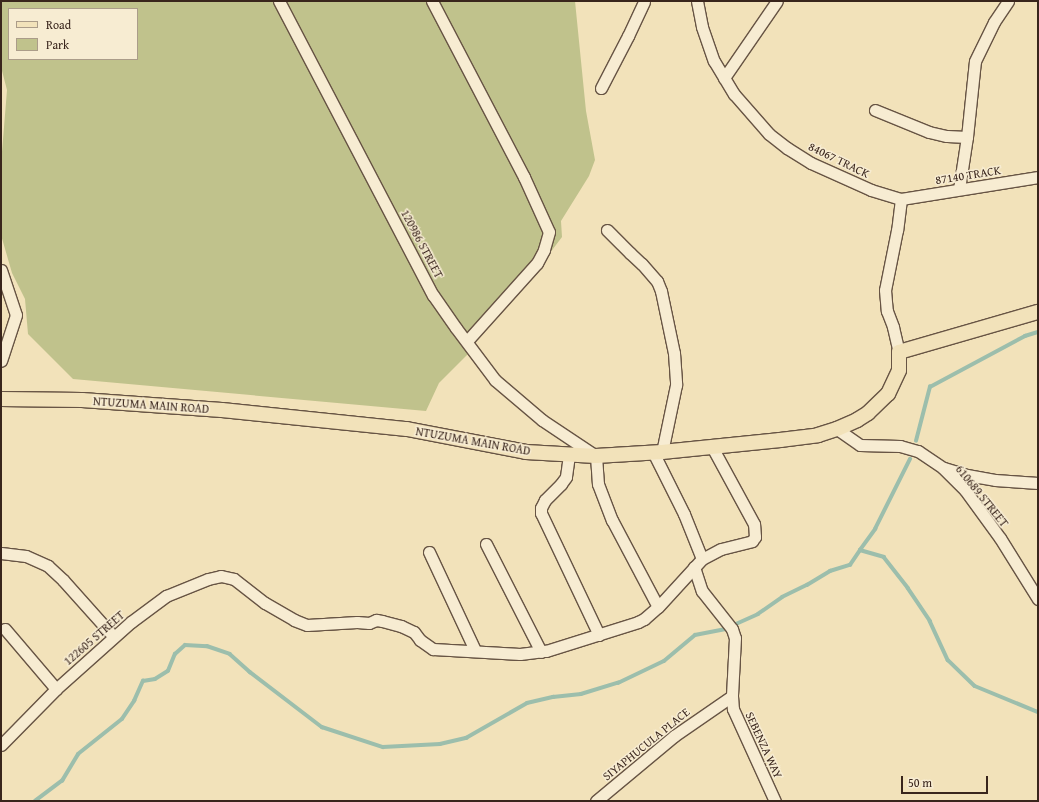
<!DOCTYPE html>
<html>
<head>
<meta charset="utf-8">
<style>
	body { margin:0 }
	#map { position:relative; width:1039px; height:802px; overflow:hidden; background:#f2e2ba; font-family:"Gentium Book Plus",serif }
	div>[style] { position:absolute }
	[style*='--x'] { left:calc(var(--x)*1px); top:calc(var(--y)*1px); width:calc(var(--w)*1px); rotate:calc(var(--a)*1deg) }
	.green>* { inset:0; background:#c0c28c }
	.stream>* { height:3.5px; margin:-1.75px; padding:0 1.75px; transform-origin:1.75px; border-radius:1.75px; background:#9cbeac }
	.roads { filter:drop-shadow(1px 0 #675444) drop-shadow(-1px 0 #675444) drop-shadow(0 1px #675444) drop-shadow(0 -1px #675444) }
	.minor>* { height:11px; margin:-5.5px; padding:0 5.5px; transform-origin:5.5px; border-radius:5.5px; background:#f7ecd2 }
	.major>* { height:14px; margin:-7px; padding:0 7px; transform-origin:7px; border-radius:7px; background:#f2e2ba }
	span { translate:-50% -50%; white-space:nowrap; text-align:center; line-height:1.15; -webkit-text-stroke:3px #f7ecd2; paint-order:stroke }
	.street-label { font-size:12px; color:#39251c }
	.frame { position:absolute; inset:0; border:2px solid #39251c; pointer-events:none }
	.legend { position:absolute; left:8px; top:8px; width:130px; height:52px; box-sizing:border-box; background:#f7ecd2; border:1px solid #ab9c89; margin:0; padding:5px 7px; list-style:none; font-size:12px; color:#39251c }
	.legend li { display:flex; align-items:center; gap:8px; height:20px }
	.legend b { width:20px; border:1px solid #ab9c89 }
	.scale { position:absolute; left:901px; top:776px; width:87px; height:18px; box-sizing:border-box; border:2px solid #39251c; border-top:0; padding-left:5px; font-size:12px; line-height:14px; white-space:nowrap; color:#39251c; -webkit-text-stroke:3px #f7ecd2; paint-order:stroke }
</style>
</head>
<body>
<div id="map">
	<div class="green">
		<i style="clip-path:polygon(evenodd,1px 1px,575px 1px,586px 111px,595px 160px,589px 176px,561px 221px,562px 237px,534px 274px,486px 326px,468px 354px,439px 383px,426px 411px,73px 379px,28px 334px,25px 299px,12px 273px,1px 235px,1px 164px,7px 90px,1px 67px,1px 1px,9px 9px,137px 9px,137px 59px,9px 59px,9px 9px)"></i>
	</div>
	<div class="stream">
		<i style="--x:916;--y:441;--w:56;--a:-75.5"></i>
		<i style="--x:930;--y:387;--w:108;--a:-28.2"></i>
		<i style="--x:1025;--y:336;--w:14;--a:-17"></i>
		<i style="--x:860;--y:550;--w:26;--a:-54"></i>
		<i style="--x:875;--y:529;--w:78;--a:-63.4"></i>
		<i style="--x:736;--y:624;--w:24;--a:-24"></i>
		<i style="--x:758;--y:614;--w:29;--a:-35"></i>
		<i style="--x:782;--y:597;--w:28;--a:-26"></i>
		<i style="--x:807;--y:585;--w:27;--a:-31"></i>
		<i style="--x:830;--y:571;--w:21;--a:-17"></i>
		<i style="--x:850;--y:565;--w:18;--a:-56"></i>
		<i style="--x:860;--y:550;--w:25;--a:16"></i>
		<i style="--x:884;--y:557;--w:39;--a:52"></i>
		<i style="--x:908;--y:588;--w:40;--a:56"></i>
		<i style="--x:930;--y:621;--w:43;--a:65.2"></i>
		<i style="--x:948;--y:660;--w:37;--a:44"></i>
		<i style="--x:975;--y:686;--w:68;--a:22.4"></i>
		<i style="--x:35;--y:801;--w:34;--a:-37"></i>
		<i style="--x:62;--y:781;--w:31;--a:-59"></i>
		<i style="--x:78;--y:754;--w:56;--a:-38.5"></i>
		<i style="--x:122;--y:719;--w:22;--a:-56"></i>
		<i style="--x:134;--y:701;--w:22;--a:-66"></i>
		<i style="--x:143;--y:681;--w:12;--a:-9"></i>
		<i style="--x:155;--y:679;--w:15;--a:-32"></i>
		<i style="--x:168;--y:671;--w:18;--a:-68"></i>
		<i style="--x:175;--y:654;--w:13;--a:-42"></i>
		<i style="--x:185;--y:645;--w:22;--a:3"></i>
		<i style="--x:207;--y:646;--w:24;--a:19"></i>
		<i style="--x:230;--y:654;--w:27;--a:42"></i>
		<i style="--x:250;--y:672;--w:91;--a:37.4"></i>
		<i style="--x:322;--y:727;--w:64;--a:18.2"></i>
		<i style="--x:383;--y:747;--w:57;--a:-3"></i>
		<i style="--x:440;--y:744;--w:27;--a:-13"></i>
		<i style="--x:466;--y:738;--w:70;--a:-29.8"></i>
		<i style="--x:527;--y:703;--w:27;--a:-13"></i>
		<i style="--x:553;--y:697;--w:28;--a:-6"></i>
		<i style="--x:581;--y:694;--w:39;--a:-17"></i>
		<i style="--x:618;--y:683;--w:51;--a:-25.6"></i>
		<i style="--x:664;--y:661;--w:40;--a:-40"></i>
		<i style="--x:695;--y:635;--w:31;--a:-11"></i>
	</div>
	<div class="roads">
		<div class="minor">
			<i style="--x:279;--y:1;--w:332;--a:62.4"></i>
			<i style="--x:433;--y:295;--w:40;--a:55.1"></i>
			<i style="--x:456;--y:328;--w:65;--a:53.1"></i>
			<i style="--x:495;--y:380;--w:62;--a:40.4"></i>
			<i style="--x:542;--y:420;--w:65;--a:33.7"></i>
			<i style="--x:596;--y:456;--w:28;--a:86"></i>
			<i style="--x:598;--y:484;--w:39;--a:69"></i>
			<i style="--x:612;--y:520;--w:98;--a:62.1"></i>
			<i style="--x:432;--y:1;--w:199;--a:62.4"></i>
			<i style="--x:524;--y:177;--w:60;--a:65.6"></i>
			<i style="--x:549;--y:232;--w:19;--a:106"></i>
			<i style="--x:544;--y:250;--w:15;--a:118"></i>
			<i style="--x:537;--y:263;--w:105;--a:131.9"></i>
			<i style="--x:697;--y:1;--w:26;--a:79"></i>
			<i style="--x:702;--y:27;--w:36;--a:71"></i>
			<i style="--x:714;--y:61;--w:39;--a:59"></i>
			<i style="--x:734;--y:94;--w:53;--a:48.8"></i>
			<i style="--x:769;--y:134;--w:23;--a:38"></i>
			<i style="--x:787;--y:148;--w:28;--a:32"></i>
			<i style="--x:811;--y:163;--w:66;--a:24.2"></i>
			<i style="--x:871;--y:190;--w:31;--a:17"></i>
			<i style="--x:901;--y:199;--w:31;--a:97"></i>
			<i style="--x:897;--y:230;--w:61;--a:101.3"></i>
			<i style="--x:885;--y:290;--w:21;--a:85"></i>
			<i style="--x:887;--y:311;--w:17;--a:69"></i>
			<i style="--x:893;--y:327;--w:26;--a:77"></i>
			<i style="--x:724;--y:78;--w:93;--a:-55.5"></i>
			<i style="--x:601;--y:88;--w:59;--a:-62.6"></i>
			<i style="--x:628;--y:36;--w:38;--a:-65"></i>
			<i style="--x:875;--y:110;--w:58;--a:22.2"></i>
			<i style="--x:929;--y:132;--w:18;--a:13"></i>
			<i style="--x:947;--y:136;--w:20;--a:3"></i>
			<i style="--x:959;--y:189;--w:53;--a:-81.3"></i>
			<i style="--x:967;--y:137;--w:76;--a:-84"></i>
			<i style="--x:975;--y:61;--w:43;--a:-64"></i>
			<i style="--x:994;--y:22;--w:25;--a:-56"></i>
			<i style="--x:901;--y:199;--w:139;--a:-9.1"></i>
			<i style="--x:607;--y:230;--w:33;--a:45"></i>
			<i style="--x:630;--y:253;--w:16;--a:43"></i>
			<i style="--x:642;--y:264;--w:23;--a:49"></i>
			<i style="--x:657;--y:281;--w:11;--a:68"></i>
			<i style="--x:661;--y:291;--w:63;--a:78.2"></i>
			<i style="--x:674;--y:353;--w:32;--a:86"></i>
			<i style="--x:676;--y:385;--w:68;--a:101.8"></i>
			<i style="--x:1;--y:270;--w:47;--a:71.6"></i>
			<i style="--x:16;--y:315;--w:48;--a:108.1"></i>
			<i style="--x:837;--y:429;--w:28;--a:35"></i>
			<i style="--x:860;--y:445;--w:40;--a:1.4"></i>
			<i style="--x:900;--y:446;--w:19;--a:16"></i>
			<i style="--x:918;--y:451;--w:30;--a:34"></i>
			<i style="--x:943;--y:468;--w:31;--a:45"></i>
			<i style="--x:965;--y:490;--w:59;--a:53.9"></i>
			<i style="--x:1000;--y:538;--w:72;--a:58.1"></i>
			<i style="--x:653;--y:452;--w:69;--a:63.4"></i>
			<i style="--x:684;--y:514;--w:48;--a:68.2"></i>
			<i style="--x:569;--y:455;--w:22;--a:98"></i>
			<i style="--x:566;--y:477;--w:9;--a:126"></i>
			<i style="--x:561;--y:484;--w:23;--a:135"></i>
			<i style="--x:545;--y:500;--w:9;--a:117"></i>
			<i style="--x:541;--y:508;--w:5;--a:90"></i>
			<i style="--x:541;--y:513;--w:135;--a:64.6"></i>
			<i style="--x:944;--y:468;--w:24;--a:17"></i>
			<i style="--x:967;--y:475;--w:28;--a:10"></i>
			<i style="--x:995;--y:480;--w:43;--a:4"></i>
			<i style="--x:486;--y:544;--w:121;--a:63"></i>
			<i style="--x:429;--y:552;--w:108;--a:64.9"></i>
			<i style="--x:1;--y:553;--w:25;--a:7"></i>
			<i style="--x:26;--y:556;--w:24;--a:24"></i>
			<i style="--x:48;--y:566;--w:21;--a:43"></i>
			<i style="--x:63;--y:580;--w:76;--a:48.2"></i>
			<i style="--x:694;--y:567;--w:25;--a:72"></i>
			<i style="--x:702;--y:591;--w:48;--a:51.7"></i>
			<i style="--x:732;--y:629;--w:9;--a:72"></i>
			<i style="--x:735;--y:638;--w:58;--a:93"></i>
			<i style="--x:732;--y:696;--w:13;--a:86"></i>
			<i style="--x:733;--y:709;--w:101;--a:65.5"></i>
			<i style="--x:5;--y:629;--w:79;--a:49.6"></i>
			<i style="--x:1;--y:745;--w:78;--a:-45.5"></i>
			<i style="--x:56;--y:689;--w:101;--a:-41.8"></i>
			<i style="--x:131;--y:622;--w:44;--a:-36.6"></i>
			<i style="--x:166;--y:596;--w:45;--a:-22"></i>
			<i style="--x:208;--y:579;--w:13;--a:-13"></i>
			<i style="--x:221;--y:576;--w:13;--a:13"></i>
			<i style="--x:234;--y:579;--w:39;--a:38"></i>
			<i style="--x:265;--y:603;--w:34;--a:30"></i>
			<i style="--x:294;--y:620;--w:14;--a:21"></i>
			<i style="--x:307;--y:625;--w:50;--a:-3.4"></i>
			<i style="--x:357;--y:622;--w:12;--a:5"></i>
			<i style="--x:369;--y:623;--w:8;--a:-23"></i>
			<i style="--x:376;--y:620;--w:6;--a:9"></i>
			<i style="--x:382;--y:621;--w:20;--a:15"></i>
			<i style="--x:401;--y:626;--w:14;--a:25"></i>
			<i style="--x:414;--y:632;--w:10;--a:53"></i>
			<i style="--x:420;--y:640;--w:16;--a:35"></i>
			<i style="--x:433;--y:649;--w:87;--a:3.3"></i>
			<i style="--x:520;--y:654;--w:26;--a:-7"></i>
			<i style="--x:546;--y:651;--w:96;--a:-17.5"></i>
			<i style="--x:638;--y:622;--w:7;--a:-27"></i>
			<i style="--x:644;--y:619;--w:18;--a:-41"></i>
			<i style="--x:658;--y:607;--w:65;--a:-47.5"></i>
			<i style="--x:702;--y:559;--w:21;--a:-28"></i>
			<i style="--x:721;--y:549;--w:32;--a:-14"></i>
			<i style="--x:752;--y:541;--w:5;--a:-53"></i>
			<i style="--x:755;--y:537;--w:13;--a:-94"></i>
			<i style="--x:754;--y:524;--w:88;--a:-118.6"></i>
			<i style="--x:596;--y:801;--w:102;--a:-39.8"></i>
			<i style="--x:674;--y:736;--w:70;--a:-34.6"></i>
		</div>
		<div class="major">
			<i style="--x:1;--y:399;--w:81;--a:0.7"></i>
			<i style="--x:82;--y:400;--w:140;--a:4.1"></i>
			<i style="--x:222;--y:410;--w:186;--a:5.9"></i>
			<i style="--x:407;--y:429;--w:121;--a:10.9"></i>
			<i style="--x:526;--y:452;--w:70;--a:3.3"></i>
			<i style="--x:596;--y:456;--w:66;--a:-3.5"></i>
			<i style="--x:662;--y:452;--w:119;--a:-5.8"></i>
			<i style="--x:780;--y:440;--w:38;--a:-7"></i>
			<i style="--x:818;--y:435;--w:20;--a:-18"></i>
			<i style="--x:837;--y:429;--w:22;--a:-24"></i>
			<i style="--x:857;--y:420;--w:13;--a:-32"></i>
			<i style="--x:868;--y:413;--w:28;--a:-44"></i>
			<i style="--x:888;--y:394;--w:26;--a:-65"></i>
			<i style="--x:899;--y:370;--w:18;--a:-90"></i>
			<i style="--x:899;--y:352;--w:145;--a:-16.1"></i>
		</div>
	</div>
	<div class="street-label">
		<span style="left:839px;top:160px;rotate:26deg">84067 TRACK</span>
		<span style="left:968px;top:175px;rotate:-9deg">87140 TRACK</span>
		<span style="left:422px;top:244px;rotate:62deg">120986 STREET</span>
		<span style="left:151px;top:405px;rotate:4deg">NTUZUMA MAIN ROAD</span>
		<span style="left:473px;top:441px;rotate:10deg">NTUZUMA MAIN ROAD</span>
		<span style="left:982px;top:496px;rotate:51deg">610689 STREET</span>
		<span style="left:94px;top:638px;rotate:-41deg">122605 STREET</span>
		<span style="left:646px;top:744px;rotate:-39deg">SIYAPHUCULA PLACE</span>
		<span style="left:764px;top:745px;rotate:65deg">SEBENZA WAY</span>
	</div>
	<div class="frame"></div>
	<ul class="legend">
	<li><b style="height:5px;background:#f2e2ba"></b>Road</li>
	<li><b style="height:11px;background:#c0c28c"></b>Park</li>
	</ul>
	<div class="scale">50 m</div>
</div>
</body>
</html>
